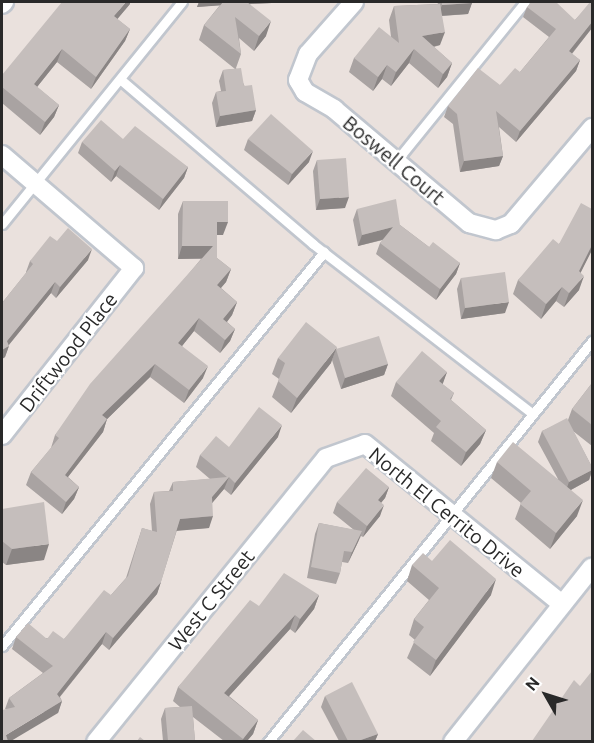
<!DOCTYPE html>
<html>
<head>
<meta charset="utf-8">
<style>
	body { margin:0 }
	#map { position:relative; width:594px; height:743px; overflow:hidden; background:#eae1dd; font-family:Ubuntu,sans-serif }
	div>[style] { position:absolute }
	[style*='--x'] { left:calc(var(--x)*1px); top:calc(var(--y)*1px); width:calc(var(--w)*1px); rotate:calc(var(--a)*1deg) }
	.roads { filter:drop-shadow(2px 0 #c1c6ce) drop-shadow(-2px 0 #c1c6ce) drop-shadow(0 2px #c1c6ce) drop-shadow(0 -2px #c1c6ce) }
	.service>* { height:9px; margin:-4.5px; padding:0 4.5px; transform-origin:4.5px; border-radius:4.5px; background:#fff }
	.minor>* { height:18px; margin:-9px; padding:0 9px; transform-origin:9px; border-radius:9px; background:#fff }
	.wall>* { inset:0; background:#a9a3a2 }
	.shaded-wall>* { inset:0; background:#8a8584 }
	.building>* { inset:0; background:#c5bebc }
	span { translate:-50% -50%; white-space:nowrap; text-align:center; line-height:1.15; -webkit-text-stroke:4.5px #fff; paint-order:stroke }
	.street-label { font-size:20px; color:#292929 }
	.frame { position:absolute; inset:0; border:3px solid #292929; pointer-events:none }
	.north { position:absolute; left:516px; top:665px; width:60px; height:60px; -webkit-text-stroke:4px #fff; paint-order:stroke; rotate:309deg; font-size:16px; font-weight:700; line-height:24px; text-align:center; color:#292929 }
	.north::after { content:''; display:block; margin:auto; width:21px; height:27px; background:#292929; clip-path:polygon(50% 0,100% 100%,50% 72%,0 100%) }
</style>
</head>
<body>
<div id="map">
	<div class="roads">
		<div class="service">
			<i style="--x:120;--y:79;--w:254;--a:40.5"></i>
			<i style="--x:313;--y:244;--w:278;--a:37.7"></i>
			<i style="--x:397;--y:160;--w:203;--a:-51"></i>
			<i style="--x:2;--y:224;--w:286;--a:-51"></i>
			<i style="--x:2;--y:646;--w:509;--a:-50.74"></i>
			<i style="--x:268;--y:742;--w:516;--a:-51.06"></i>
		</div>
		<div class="minor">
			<i style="--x:354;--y:2;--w:69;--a:131.5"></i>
			<i style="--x:308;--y:54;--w:28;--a:111"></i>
			<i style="--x:298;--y:80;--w:14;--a:60"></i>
			<i style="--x:305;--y:92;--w:34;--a:30"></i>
			<i style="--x:334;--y:109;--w:177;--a:40.2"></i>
			<i style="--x:469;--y:223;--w:28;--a:15"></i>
			<i style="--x:496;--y:230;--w:16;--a:-22"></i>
			<i style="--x:511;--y:224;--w:126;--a:-49.8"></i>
			<i style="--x:2;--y:4;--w:3;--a:-45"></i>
			<i style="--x:2;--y:155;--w:174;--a:40.6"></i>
			<i style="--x:134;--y:268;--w:213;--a:128.3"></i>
			<i style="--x:96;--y:742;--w:365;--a:-51"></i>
			<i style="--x:326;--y:458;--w:41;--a:-19.7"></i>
			<i style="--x:365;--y:444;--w:254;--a:39.1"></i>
			<i style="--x:453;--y:742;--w:223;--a:-51.5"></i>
		</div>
	</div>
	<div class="wall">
		<i style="clip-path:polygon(199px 2px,294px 2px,250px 4px,266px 36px,254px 51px,239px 38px,241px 54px,236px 68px,256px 110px,252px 121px,216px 127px,212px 103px,216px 92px,221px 91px,219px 81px,223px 70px,235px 69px,199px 40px,204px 25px,220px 5px,197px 7px)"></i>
		<i style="clip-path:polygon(437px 2px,472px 2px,472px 3px,468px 14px,442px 16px,440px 45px,434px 47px,452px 63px,447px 77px,438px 88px,409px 63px,391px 86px,382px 79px,373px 91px,349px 72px,354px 58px,391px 37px,389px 20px,394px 6px,438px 4px)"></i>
		<i style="clip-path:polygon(592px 2px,592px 28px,572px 54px,580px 60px,576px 71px,516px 142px,499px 127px,503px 156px,499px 166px,460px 172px,453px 124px,444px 117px,448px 106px,500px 85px,520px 72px,549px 37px,523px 17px,527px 7px,575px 20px)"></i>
		<i style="clip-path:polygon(130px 4px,117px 19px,130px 29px,125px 41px,91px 89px,57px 62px,37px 87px,59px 105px,54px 117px,40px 135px,2px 103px,2px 75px)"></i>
		<i style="clip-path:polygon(123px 139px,188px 167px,184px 178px,159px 210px,116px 176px,111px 182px,78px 153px,82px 142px)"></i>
		<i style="clip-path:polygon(248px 139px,309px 162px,288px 185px,244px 150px)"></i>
		<i style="clip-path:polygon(317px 160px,345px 208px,316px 210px,313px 171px)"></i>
		<i style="clip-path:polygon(183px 201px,223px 235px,217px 235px,217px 258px,231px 269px,226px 282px,221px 288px,237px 302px,232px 315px,227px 322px,235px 329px,230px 341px,220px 353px,194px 331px,182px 346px,203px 378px,184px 403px,150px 377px,107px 419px,103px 432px,68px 477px,79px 487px,74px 499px,62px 514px,26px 485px,31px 472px,51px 448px,55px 435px,201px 259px,178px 259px,178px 214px)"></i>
		<i style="clip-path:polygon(357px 209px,400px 225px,429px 247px,460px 263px,456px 274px,436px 300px,376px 254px,380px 243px,383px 240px,358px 246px,353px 220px)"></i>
		<i style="clip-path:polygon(592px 209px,592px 250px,580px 273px,579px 290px,564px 307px,556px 301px,541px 319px,513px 294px,518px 280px,559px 244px)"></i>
		<i style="clip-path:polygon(57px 241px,88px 260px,56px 298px,51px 293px,9px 345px,5px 357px,2px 359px,2px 303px,26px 273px,26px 272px,30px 261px)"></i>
		<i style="clip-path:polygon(461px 278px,505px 313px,461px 319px,457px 289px)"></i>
		<i style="clip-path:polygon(336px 349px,388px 364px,384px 375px,341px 389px,332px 360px)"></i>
		<i style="clip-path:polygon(278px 358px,331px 363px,291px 413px,272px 397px,279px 379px,272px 374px)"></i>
		<i style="clip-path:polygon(447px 372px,442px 384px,454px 393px,451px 400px,486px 430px,480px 444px,461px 466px,431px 441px,434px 433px,391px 396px,396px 382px)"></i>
		<i style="clip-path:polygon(592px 383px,592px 446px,573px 431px,592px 467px,592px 472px,589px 480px,571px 490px,577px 516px,550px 549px,515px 519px,521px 503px,491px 478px,497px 462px,558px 479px,538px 442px,542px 431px,568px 420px,572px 409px)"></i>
		<i style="clip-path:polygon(278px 437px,231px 495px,224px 489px,212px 503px,209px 528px,177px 530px,157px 594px,109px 650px,102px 644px,60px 697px,62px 701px,58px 713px,5px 709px,9px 698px,43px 673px,12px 649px,16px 637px,64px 639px,111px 595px,126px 578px,142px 528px,152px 531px,150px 504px,154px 492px,169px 491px,173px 482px,210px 479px,196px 467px,200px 455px,229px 447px)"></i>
		<i style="clip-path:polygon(389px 487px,385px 498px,381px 503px,380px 516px,363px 537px,361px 536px,348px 563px,342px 562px,340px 573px,336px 584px,307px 578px,315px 534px,319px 523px,354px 530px,333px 513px,337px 502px)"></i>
		<i style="clip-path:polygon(2px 509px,44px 560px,6px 565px,2px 562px)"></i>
		<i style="clip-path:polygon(432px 561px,491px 595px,430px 676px,407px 658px,415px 640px,409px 635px,414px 619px,429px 600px,407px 581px,412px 565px)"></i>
		<i style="clip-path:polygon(319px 595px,314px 609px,295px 633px,290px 629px,229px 696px,258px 720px,253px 734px,247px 741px,224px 741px,193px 717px,195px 741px,163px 741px,161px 719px,165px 708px,180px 707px,173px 701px,178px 687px,259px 606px)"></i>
		<i style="clip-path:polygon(325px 696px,378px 734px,375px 741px,339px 741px,321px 707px)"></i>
	</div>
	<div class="shaded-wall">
		<i style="clip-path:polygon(126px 2px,130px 2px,130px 4px,109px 29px,114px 16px)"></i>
		<i style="clip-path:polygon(199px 2px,227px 2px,226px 5px,197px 7px)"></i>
		<i style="clip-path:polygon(229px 2px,294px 2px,227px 5px)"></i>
		<i style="clip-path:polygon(472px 3px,468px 14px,438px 16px,442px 5px)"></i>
		<i style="clip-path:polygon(271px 21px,266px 36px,254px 51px,259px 36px)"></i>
		<i style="clip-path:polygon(592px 22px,592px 28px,565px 62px,569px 51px)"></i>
		<i style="clip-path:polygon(130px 29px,125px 41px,91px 89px,96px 77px)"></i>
		<i style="clip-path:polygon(445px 32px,440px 45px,417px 50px,422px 36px)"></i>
		<i style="clip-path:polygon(62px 49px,57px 62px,29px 97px,34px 84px)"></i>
		<i style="clip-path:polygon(414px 49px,409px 63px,391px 86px,396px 72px)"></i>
		<i style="clip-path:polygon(580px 60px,576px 71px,516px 142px,520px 131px)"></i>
		<i style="clip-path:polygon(452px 63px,447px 77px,438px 88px,443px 74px)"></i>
		<i style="clip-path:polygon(387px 65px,382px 79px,373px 91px,378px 77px)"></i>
		<i style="clip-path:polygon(59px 105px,54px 117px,40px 135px,45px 122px)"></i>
		<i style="clip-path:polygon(256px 110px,252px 121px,216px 127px,220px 116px)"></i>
		<i style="clip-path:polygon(313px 151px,309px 162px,288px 185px,292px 174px)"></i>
		<i style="clip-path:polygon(503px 156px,499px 166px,460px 172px,464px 161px)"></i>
		<i style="clip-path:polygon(120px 165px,116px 176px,111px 182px,115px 171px)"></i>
		<i style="clip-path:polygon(188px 167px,184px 178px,159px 210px,163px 199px)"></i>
		<i style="clip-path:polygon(349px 197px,345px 208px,316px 210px,320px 199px)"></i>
		<i style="clip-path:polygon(217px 222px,228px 222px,223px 235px,212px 235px)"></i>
		<i style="clip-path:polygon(393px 227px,389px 238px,358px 246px,362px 235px)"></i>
		<i style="clip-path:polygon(592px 245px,592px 250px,574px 286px,579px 271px)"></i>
		<i style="clip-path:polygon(182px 246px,213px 246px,208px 258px,178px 259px)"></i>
		<i style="clip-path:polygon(92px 249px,88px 260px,56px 298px,60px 287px)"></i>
		<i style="clip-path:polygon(460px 263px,456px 274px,436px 300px,440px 289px)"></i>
		<i style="clip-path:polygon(231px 269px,226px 282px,212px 298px,217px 285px)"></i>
		<i style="clip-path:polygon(584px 276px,579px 290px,564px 307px,569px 293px)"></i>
		<i style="clip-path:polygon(55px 282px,51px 293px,7px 347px,9px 346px,5px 357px,2px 359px,2px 350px,7px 341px)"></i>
		<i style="clip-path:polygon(562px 287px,556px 301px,541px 319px,546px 304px)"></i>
		<i style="clip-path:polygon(237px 302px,232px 315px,219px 332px,223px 319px)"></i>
		<i style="clip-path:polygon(509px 302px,505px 313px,461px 319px,465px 308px)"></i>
		<i style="clip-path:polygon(199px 318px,194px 331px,174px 356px,178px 343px)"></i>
		<i style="clip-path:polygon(235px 329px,230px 341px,220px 353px,225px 340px)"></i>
		<i style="clip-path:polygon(337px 347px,331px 363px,291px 413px,297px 398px)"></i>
		<i style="clip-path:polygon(155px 364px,150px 377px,98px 428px,102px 415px)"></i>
		<i style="clip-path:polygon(388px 364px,384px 375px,341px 389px,345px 378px)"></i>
		<i style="clip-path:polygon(208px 366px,203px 378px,184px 403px,189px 390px)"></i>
		<i style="clip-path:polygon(447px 372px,442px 386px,439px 381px)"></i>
		<i style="clip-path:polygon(107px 419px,103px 432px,60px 487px,65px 475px)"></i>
		<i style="clip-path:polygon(282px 425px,278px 437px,231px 495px,235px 483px)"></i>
		<i style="clip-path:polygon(486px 430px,480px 444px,461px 466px,466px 452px)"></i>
		<i style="clip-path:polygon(592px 470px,589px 480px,565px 493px,569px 482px)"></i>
		<i style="clip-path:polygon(229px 477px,224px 489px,207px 509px,212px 497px)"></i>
		<i style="clip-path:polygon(79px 487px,74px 499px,62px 514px,66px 502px)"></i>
		<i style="clip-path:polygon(389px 487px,385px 498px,374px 511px,378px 500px)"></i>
		<i style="clip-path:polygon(583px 500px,577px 516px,550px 549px,556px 533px)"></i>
		<i style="clip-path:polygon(384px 505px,380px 516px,363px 537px,367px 526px)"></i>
		<i style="clip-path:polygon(213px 516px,209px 528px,176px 531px,180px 519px)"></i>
		<i style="clip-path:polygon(362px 531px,358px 542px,348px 563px,352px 552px)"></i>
		<i style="clip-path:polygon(49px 544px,44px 560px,6px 565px,12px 549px)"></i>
		<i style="clip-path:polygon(496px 579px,491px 595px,430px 676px,436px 660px)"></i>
		<i style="clip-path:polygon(161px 582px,157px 594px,109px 650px,113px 638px)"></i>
		<i style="clip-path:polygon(319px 595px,314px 609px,295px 633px,300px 619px)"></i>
		<i style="clip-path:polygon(295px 615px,290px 629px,219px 707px,224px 693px)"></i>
		<i style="clip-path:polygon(106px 632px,102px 644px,53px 705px,57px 694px)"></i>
		<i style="clip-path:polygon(62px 701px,58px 713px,11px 741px,4px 741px,6px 735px)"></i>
		<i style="clip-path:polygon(258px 720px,253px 734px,247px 741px,242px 741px,243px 739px)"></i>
		<i style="clip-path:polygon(378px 734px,375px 741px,358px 741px)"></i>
	</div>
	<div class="building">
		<i style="clip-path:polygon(62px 2px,126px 2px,114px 16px,130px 29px,96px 77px,62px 49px,34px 84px,59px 105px,45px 122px,2px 87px,2px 75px)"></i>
		<i style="clip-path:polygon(223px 2px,247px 2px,271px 21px,259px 36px,235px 17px,241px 54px,204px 25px)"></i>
		<i style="clip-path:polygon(442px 2px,472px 2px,472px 3px,442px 5px)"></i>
		<i style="clip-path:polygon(531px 2px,556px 2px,575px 20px,590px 2px,592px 2px,592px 22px,569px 51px,580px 60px,520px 131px,496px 111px,503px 156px,464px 161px,457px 114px,448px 106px,478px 68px,500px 85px,515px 68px,520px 72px,556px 29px,527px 7px)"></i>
		<i style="clip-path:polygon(440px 4px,445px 32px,422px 36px,452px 63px,443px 74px,414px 49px,396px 72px,387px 65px,378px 77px,354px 58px,379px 27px,399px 43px,394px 6px)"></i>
		<i style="clip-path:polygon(241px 68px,244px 86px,252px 85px,256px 110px,220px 116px,216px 92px,226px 91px,223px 70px)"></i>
		<i style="clip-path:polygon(271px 114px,313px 151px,292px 174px,248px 139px)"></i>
		<i style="clip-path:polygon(101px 120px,123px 139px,135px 126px,188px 167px,163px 199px,120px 165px,115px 171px,82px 142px)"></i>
		<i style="clip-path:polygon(346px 158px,349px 197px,320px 199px,317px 160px)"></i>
		<i style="clip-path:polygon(396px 199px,400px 225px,429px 247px,433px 242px,460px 263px,440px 289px,380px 243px,393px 227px,362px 235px,357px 209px)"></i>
		<i style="clip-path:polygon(183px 201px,228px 201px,228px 222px,217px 222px,217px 258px,231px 269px,217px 285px,237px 302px,223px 319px,235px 329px,225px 340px,199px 318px,178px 343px,208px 366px,189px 390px,155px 364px,102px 415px,107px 419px,65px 475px,79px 487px,66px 502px,31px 472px,59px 438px,55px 435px,90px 384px,213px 246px,182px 246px)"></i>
		<i style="clip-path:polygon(581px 203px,592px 209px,592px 245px,579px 271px,584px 276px,569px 293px,562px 287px,546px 304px,518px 280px,553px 239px,559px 244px)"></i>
		<i style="clip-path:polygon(68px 228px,92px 249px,60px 287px,55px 282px,7px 341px,9px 346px,2px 350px,2px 303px,33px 264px,30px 261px,50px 236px,57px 241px)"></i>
		<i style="clip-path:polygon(505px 272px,509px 302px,465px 308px,461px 278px)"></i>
		<i style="clip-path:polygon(306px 322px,337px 347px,297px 398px,278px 381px,285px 363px,278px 358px)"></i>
		<i style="clip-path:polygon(379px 336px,388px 364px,345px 378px,336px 349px)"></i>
		<i style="clip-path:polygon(422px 351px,447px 372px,439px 381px,454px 393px,450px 399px,486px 430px,466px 452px,436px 427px,441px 421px,396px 382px)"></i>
		<i style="clip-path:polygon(592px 383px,592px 425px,572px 409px)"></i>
		<i style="clip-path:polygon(259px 407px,282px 425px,235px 483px,229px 477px,212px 497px,213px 516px,180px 519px,161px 582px,113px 638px,106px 632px,57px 694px,62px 701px,6px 735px,8px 741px,2px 741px,2px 710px,15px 707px,9px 698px,53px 666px,16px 637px,28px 623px,47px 639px,53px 631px,64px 639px,104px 590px,111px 595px,128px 576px,142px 528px,157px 532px,154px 492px,173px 491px,173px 482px,227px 477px,200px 455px,216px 436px,229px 447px)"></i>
		<i style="clip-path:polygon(567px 418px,592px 467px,592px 470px,569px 482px,542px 431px)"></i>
		<i style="clip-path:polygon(513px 442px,583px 500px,556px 533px,520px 504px,531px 491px,497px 462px)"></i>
		<i style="clip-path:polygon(366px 468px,389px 487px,378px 500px,384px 505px,367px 526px,337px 502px)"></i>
		<i style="clip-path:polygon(44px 502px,49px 544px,12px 549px,2px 541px,2px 509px)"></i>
		<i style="clip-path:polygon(319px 523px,362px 531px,352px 552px,344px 551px,340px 573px,311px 567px)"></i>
		<i style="clip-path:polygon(450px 540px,496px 579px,436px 660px,413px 642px,424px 627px,414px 619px,439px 588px,412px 565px,423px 553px,432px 561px)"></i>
		<i style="clip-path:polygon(284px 573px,319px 595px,300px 619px,295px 615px,224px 693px,258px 720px,243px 739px,178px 687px,250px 600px,259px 606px)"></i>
		<i style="clip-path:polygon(592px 671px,592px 741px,532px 741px,574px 680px,580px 686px)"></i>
		<i style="clip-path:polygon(352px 682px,378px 734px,358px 741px,348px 741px,325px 696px)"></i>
		<i style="clip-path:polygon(192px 706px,195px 741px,168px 741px,165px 708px)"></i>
		<i style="clip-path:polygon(303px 730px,316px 741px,293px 741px)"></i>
		<i style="clip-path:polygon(140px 737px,145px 741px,137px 741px)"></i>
	</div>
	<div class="street-label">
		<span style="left:394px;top:160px;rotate:40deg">Boswell Court</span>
		<span style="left:68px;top:352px;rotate:-52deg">Driftwood Place</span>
		<span style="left:447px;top:512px;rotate:39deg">North El Cerrito Drive</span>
		<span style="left:211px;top:600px;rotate:-51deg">West C Street</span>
	</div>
	<div class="frame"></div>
	<div class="north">N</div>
</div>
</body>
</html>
